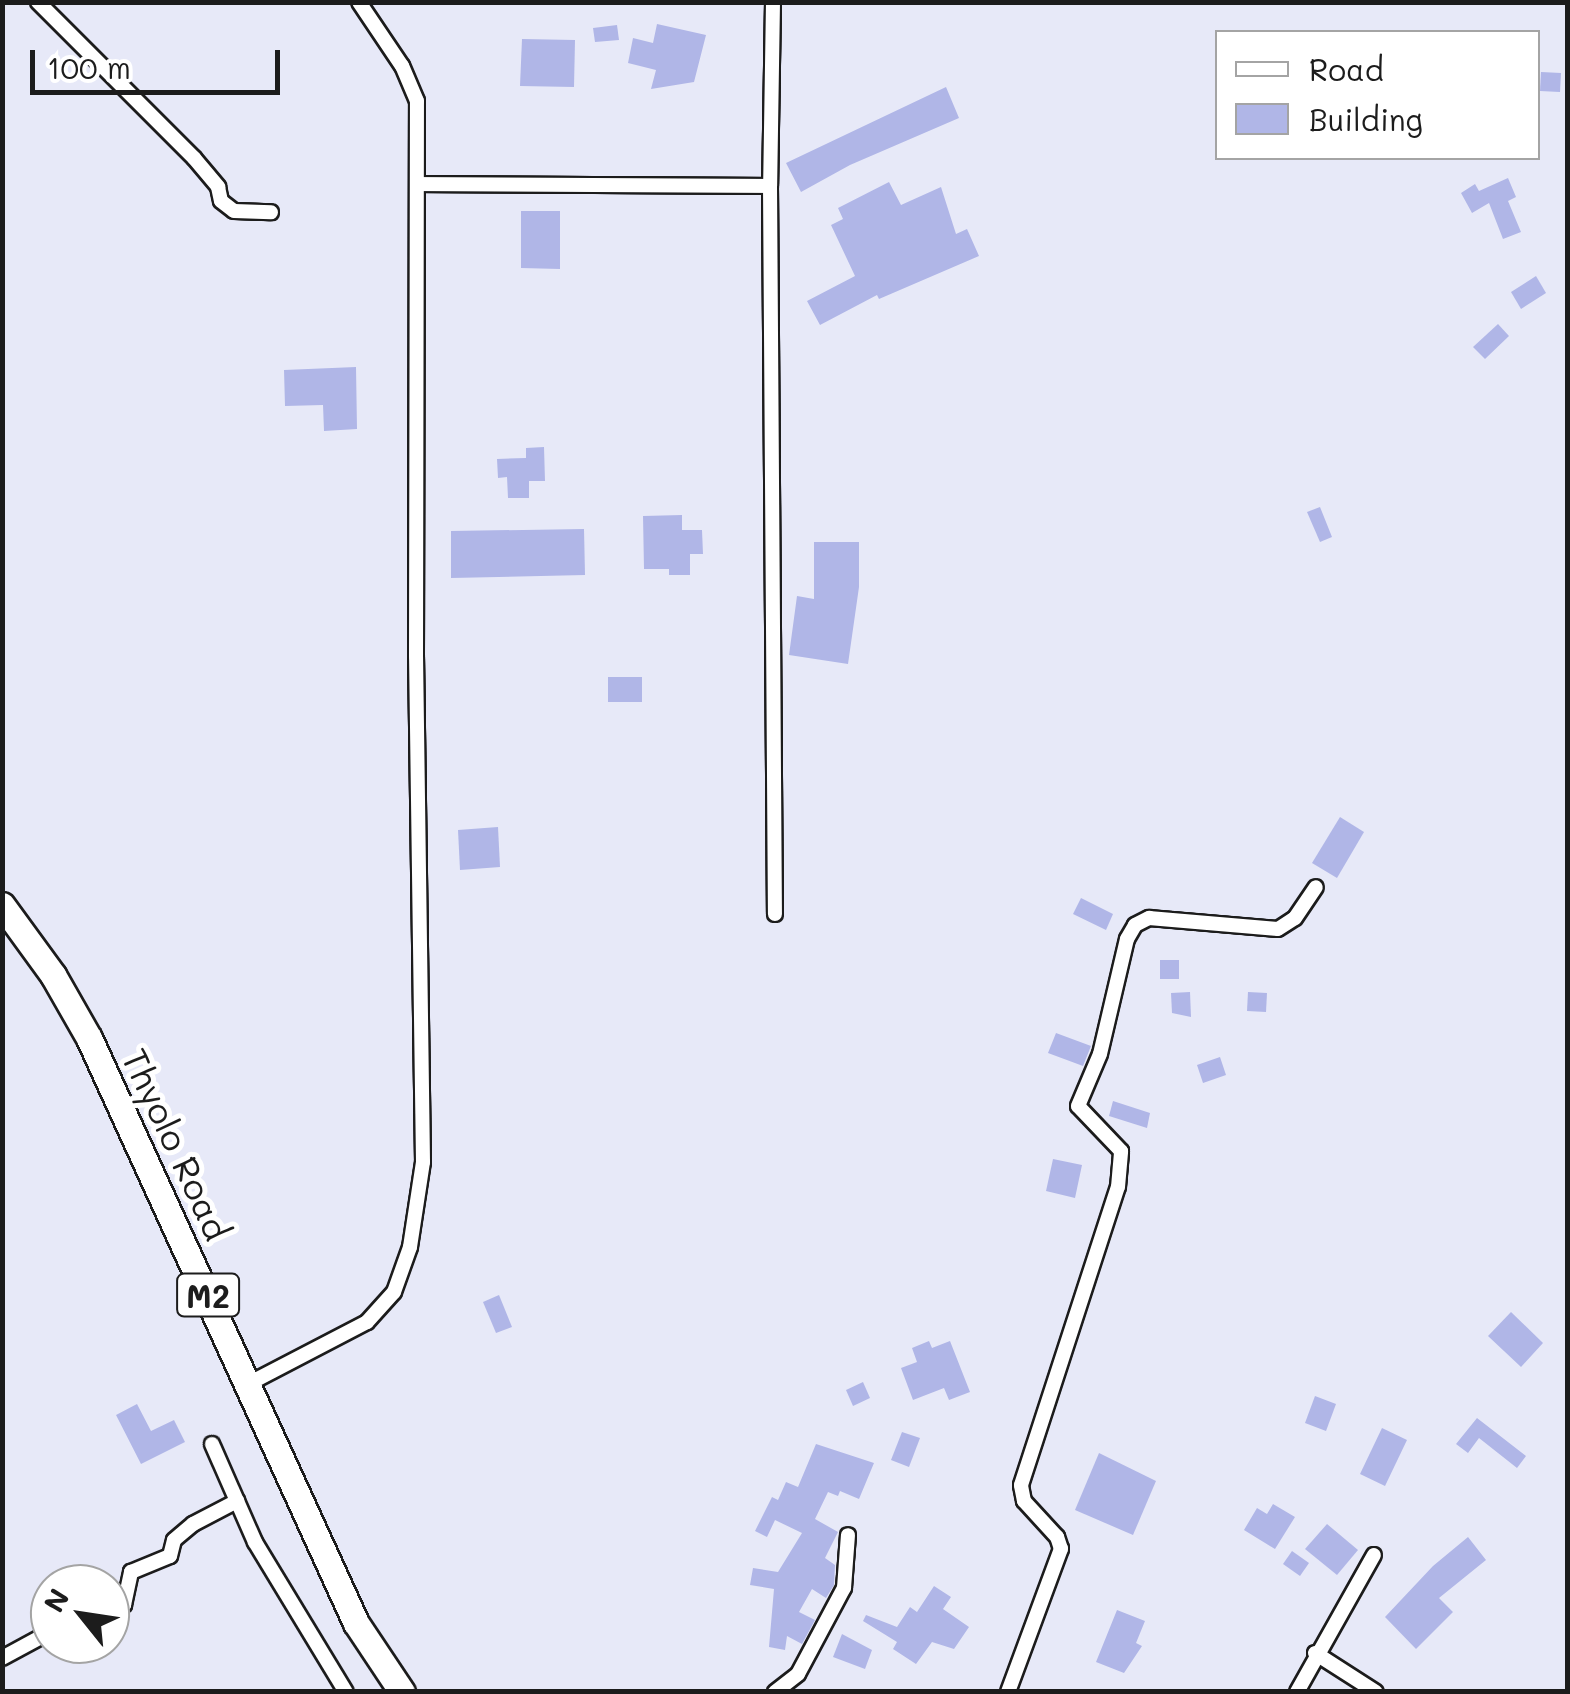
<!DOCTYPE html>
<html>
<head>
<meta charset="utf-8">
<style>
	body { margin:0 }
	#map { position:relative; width:1570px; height:1694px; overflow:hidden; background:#e7e9f8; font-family:Mali,sans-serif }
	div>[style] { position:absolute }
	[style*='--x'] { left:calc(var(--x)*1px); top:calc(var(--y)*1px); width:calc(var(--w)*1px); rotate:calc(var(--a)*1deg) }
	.building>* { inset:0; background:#b0b6e7 }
	.roads { filter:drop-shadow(2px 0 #1c1c1c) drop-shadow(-2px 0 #1c1c1c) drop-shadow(0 2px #1c1c1c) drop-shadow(0 -2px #1c1c1c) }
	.street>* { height:14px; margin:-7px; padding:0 7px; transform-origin:7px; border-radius:7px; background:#fff }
	.highway>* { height:25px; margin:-12.5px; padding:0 12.5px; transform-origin:12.5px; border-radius:12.5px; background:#fff }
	span { translate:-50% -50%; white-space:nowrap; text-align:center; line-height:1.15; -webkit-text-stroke:10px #fff; paint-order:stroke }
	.shield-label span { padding:2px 8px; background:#fff; border:2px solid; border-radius:8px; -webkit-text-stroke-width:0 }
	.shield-label { font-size:32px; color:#1c1c1c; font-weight:700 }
	.street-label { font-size:35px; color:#1c1c1c }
	.frame { position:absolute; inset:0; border:5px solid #1c1c1c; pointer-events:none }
	.legend { position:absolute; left:1215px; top:30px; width:325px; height:130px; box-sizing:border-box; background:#fff; border:2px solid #a4a4a4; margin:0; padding:12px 18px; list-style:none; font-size:30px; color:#1c1c1c }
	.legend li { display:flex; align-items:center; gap:20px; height:50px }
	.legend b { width:50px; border:2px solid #a4a4a4 }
	.north { position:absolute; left:30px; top:1564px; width:100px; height:100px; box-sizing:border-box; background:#fff; border:2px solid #a4a4a4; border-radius:50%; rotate:300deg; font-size:28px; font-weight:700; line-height:40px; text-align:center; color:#1c1c1c }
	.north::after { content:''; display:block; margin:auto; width:35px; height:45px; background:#1c1c1c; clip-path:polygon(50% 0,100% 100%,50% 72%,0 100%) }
	.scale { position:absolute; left:30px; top:50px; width:250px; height:45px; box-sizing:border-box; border:5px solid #1c1c1c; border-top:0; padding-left:12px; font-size:30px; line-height:35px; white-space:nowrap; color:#1c1c1c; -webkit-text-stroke:8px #fff; paint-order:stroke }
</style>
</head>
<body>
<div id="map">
	<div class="building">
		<i style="clip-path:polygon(657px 24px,706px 35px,694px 82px,651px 89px,656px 70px,628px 63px,633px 38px,653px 43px)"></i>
		<i style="clip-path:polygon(617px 25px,619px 40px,595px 42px,593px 28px)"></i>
		<i style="clip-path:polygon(522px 39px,575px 40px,574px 87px,520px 86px)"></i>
		<i style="clip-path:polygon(1541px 72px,1561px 73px,1560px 92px,1540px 91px)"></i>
		<i style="clip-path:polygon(946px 87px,959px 118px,850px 165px,801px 192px,786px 163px)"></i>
		<i style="clip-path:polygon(1508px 178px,1516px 197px,1508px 201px,1521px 232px,1503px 239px,1489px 203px,1472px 213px,1461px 193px,1475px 184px,1479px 191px)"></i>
		<i style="clip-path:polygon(889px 182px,901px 205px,941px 187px,956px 234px,967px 229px,979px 256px,879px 299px,877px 295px,820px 325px,807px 301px,855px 276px,831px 225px,843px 219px,838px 208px)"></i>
		<i style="clip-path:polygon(521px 211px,560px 211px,560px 269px,521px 268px)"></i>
		<i style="clip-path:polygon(1536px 276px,1546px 293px,1521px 309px,1511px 292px)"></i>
		<i style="clip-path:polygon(1498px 324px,1509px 336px,1485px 359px,1473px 347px)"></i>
		<i style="clip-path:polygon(356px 367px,357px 429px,324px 431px,323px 405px,285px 406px,284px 370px)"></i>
		<i style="clip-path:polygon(544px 447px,545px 481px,529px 481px,529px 498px,508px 498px,507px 477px,498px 478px,497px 459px,526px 458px,526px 448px)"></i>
		<i style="clip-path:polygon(1320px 507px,1332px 537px,1320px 542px,1307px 512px)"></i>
		<i style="clip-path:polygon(682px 515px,682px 530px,702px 530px,703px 554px,690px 554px,690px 575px,669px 575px,669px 569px,644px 569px,643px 516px)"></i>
		<i style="clip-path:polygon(584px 529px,585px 575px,451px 578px,451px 531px)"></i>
		<i style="clip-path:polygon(814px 542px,859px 542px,859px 587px,848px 664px,789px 655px,797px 596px,814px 599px)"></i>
		<i style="clip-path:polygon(608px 677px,642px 677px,642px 702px,608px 702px)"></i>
		<i style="clip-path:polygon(1340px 817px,1364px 832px,1337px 878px,1312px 863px)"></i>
		<i style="clip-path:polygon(498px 827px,500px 867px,460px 870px,458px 830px)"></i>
		<i style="clip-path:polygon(1081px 898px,1113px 914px,1106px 930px,1073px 914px)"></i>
		<i style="clip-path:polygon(1160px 960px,1179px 960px,1179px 979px,1160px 979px)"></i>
		<i style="clip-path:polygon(1190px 992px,1191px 1017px,1172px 1013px,1171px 993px)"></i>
		<i style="clip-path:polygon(1248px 992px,1267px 993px,1266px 1012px,1247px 1011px)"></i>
		<i style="clip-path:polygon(1056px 1033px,1091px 1046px,1083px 1066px,1048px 1053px)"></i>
		<i style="clip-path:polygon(1220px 1057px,1226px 1075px,1203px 1083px,1197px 1065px)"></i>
		<i style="clip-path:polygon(1113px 1101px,1150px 1113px,1147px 1128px,1109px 1116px)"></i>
		<i style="clip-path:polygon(1053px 1159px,1082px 1165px,1075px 1198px,1046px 1191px)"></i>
		<i style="clip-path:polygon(499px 1295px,512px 1327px,496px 1333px,483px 1302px)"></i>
		<i style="clip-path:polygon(1511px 1312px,1543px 1343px,1521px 1367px,1488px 1336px)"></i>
		<i style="clip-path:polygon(929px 1341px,932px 1348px,950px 1341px,970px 1392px,949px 1400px,944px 1388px,913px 1400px,901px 1368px,917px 1362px,912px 1348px)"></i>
		<i style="clip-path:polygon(863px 1382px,870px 1398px,853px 1406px,846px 1390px)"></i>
		<i style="clip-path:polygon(1315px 1396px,1336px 1404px,1326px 1431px,1305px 1423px)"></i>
		<i style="clip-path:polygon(137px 1404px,151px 1431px,174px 1420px,185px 1442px,141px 1464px,116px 1415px)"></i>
		<i style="clip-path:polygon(1477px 1418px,1526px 1456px,1517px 1468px,1479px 1438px,1468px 1453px,1456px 1444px)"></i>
		<i style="clip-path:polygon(1382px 1428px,1407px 1440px,1385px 1486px,1360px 1474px)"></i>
		<i style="clip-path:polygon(902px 1432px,920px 1438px,909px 1467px,891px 1460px)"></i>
		<i style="clip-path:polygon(816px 1444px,874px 1463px,859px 1499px,840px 1491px,838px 1496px,828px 1492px,815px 1519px,838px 1532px,825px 1558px,835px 1565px,834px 1585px,826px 1598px,812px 1589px,799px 1612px,815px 1620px,802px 1644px,787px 1636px,785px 1650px,769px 1647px,774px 1589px,750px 1585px,753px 1568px,778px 1572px,802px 1533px,775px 1520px,767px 1537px,755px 1531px,772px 1497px,778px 1500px,786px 1482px,798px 1487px)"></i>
		<i style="clip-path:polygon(1099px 1453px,1156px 1481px,1133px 1535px,1075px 1510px)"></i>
		<i style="clip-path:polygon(1273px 1504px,1295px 1517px,1275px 1549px,1244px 1530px,1257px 1508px,1267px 1514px)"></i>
		<i style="clip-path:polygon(1327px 1524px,1358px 1550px,1337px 1575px,1305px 1549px)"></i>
		<i style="clip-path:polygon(1468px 1537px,1486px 1560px,1439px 1598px,1453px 1612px,1416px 1649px,1385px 1617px,1433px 1566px)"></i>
		<i style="clip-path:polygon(1292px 1551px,1309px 1563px,1300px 1576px,1283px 1564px)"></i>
		<i style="clip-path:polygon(934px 1586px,951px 1597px,943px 1609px,969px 1627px,954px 1649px,932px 1642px,916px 1664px,893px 1649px,897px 1642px,863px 1621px,866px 1615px,897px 1627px,910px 1607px,917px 1612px)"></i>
		<i style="clip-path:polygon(1117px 1610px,1145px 1621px,1136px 1643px,1142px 1646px,1124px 1673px,1096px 1662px)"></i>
		<i style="clip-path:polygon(842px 1634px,872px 1650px,865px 1669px,833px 1657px)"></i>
	</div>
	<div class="roads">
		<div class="street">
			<i style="--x:38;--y:2;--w:221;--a:45"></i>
			<i style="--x:194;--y:158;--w:38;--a:50"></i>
			<i style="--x:218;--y:187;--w:14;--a:78"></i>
			<i style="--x:221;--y:201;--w:16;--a:38"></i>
			<i style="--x:234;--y:211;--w:37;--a:2"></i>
			<i style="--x:773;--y:2;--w:184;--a:90.9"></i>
			<i style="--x:770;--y:186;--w:728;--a:89.61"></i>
			<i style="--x:417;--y:184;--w:353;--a:0.3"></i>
			<i style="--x:248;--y:1384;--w:134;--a:-27.5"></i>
			<i style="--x:367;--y:1322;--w:40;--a:-48"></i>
			<i style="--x:394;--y:1292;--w:48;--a:-70.4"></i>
			<i style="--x:410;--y:1247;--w:86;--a:-81.3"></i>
			<i style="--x:423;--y:1162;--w:506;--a:-90.79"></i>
			<i style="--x:416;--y:656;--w:555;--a:-89.9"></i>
			<i style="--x:417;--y:101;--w:38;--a:-113"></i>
			<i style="--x:402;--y:66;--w:77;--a:-123.9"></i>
			<i style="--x:212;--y:1444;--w:107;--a:66.3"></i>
			<i style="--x:255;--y:1542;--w:175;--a:58.8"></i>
			<i style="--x:110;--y:1612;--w:16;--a:-27"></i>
			<i style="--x:124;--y:1605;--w:34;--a:-78"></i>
			<i style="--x:131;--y:1572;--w:42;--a:-22.3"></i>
			<i style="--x:170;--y:1556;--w:16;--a:-76"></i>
			<i style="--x:174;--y:1540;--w:25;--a:-40"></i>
			<i style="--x:193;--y:1524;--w:50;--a:-27.6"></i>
			<i style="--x:1315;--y:1653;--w:72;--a:32.6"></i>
			<i style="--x:2;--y:1658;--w:55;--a:-28.4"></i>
			<i style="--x:775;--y:1692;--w:29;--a:-38"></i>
			<i style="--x:798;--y:1674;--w:98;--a:-61.9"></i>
			<i style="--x:844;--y:1588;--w:53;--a:-85.7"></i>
			<i style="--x:1008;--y:1692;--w:153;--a:-69.7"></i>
			<i style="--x:1061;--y:1549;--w:13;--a:-108"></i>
			<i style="--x:1057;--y:1537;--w:49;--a:-132.5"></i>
			<i style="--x:1024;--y:1501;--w:16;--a:-101"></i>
			<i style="--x:1021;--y:1485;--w:313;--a:-72"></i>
			<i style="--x:1118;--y:1187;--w:36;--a:-85"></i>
			<i style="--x:1121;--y:1151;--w:62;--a:-133.7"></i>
			<i style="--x:1078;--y:1106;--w:56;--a:-67.1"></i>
			<i style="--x:1100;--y:1054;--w:118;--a:-76.8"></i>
			<i style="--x:1127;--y:939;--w:16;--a:-60"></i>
			<i style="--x:1135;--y:925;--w:16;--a:-27"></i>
			<i style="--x:1149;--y:918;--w:129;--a:4.9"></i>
			<i style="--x:1278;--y:929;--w:20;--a:-33"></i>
			<i style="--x:1295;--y:918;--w:37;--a:-56"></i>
			<i style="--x:1297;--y:1692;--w:157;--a:-60.7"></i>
		</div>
		<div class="highway">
			<i style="--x:2;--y:905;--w:87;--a:53.9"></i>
			<i style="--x:53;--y:975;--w:73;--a:60.3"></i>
			<i style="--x:89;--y:1038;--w:643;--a:65.47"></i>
			<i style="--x:356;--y:1623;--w:83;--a:56.3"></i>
		</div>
	</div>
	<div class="shield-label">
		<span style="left:208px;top:1295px">M2</span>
	</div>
	<div class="street-label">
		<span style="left:177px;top:1144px;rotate:65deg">Thyolo Road</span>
	</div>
	<div class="frame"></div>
	<ul class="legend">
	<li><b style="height:12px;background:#fff"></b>Road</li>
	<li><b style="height:28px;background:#b0b6e7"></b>Building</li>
	</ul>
	<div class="north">N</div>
	<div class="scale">100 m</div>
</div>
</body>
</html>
